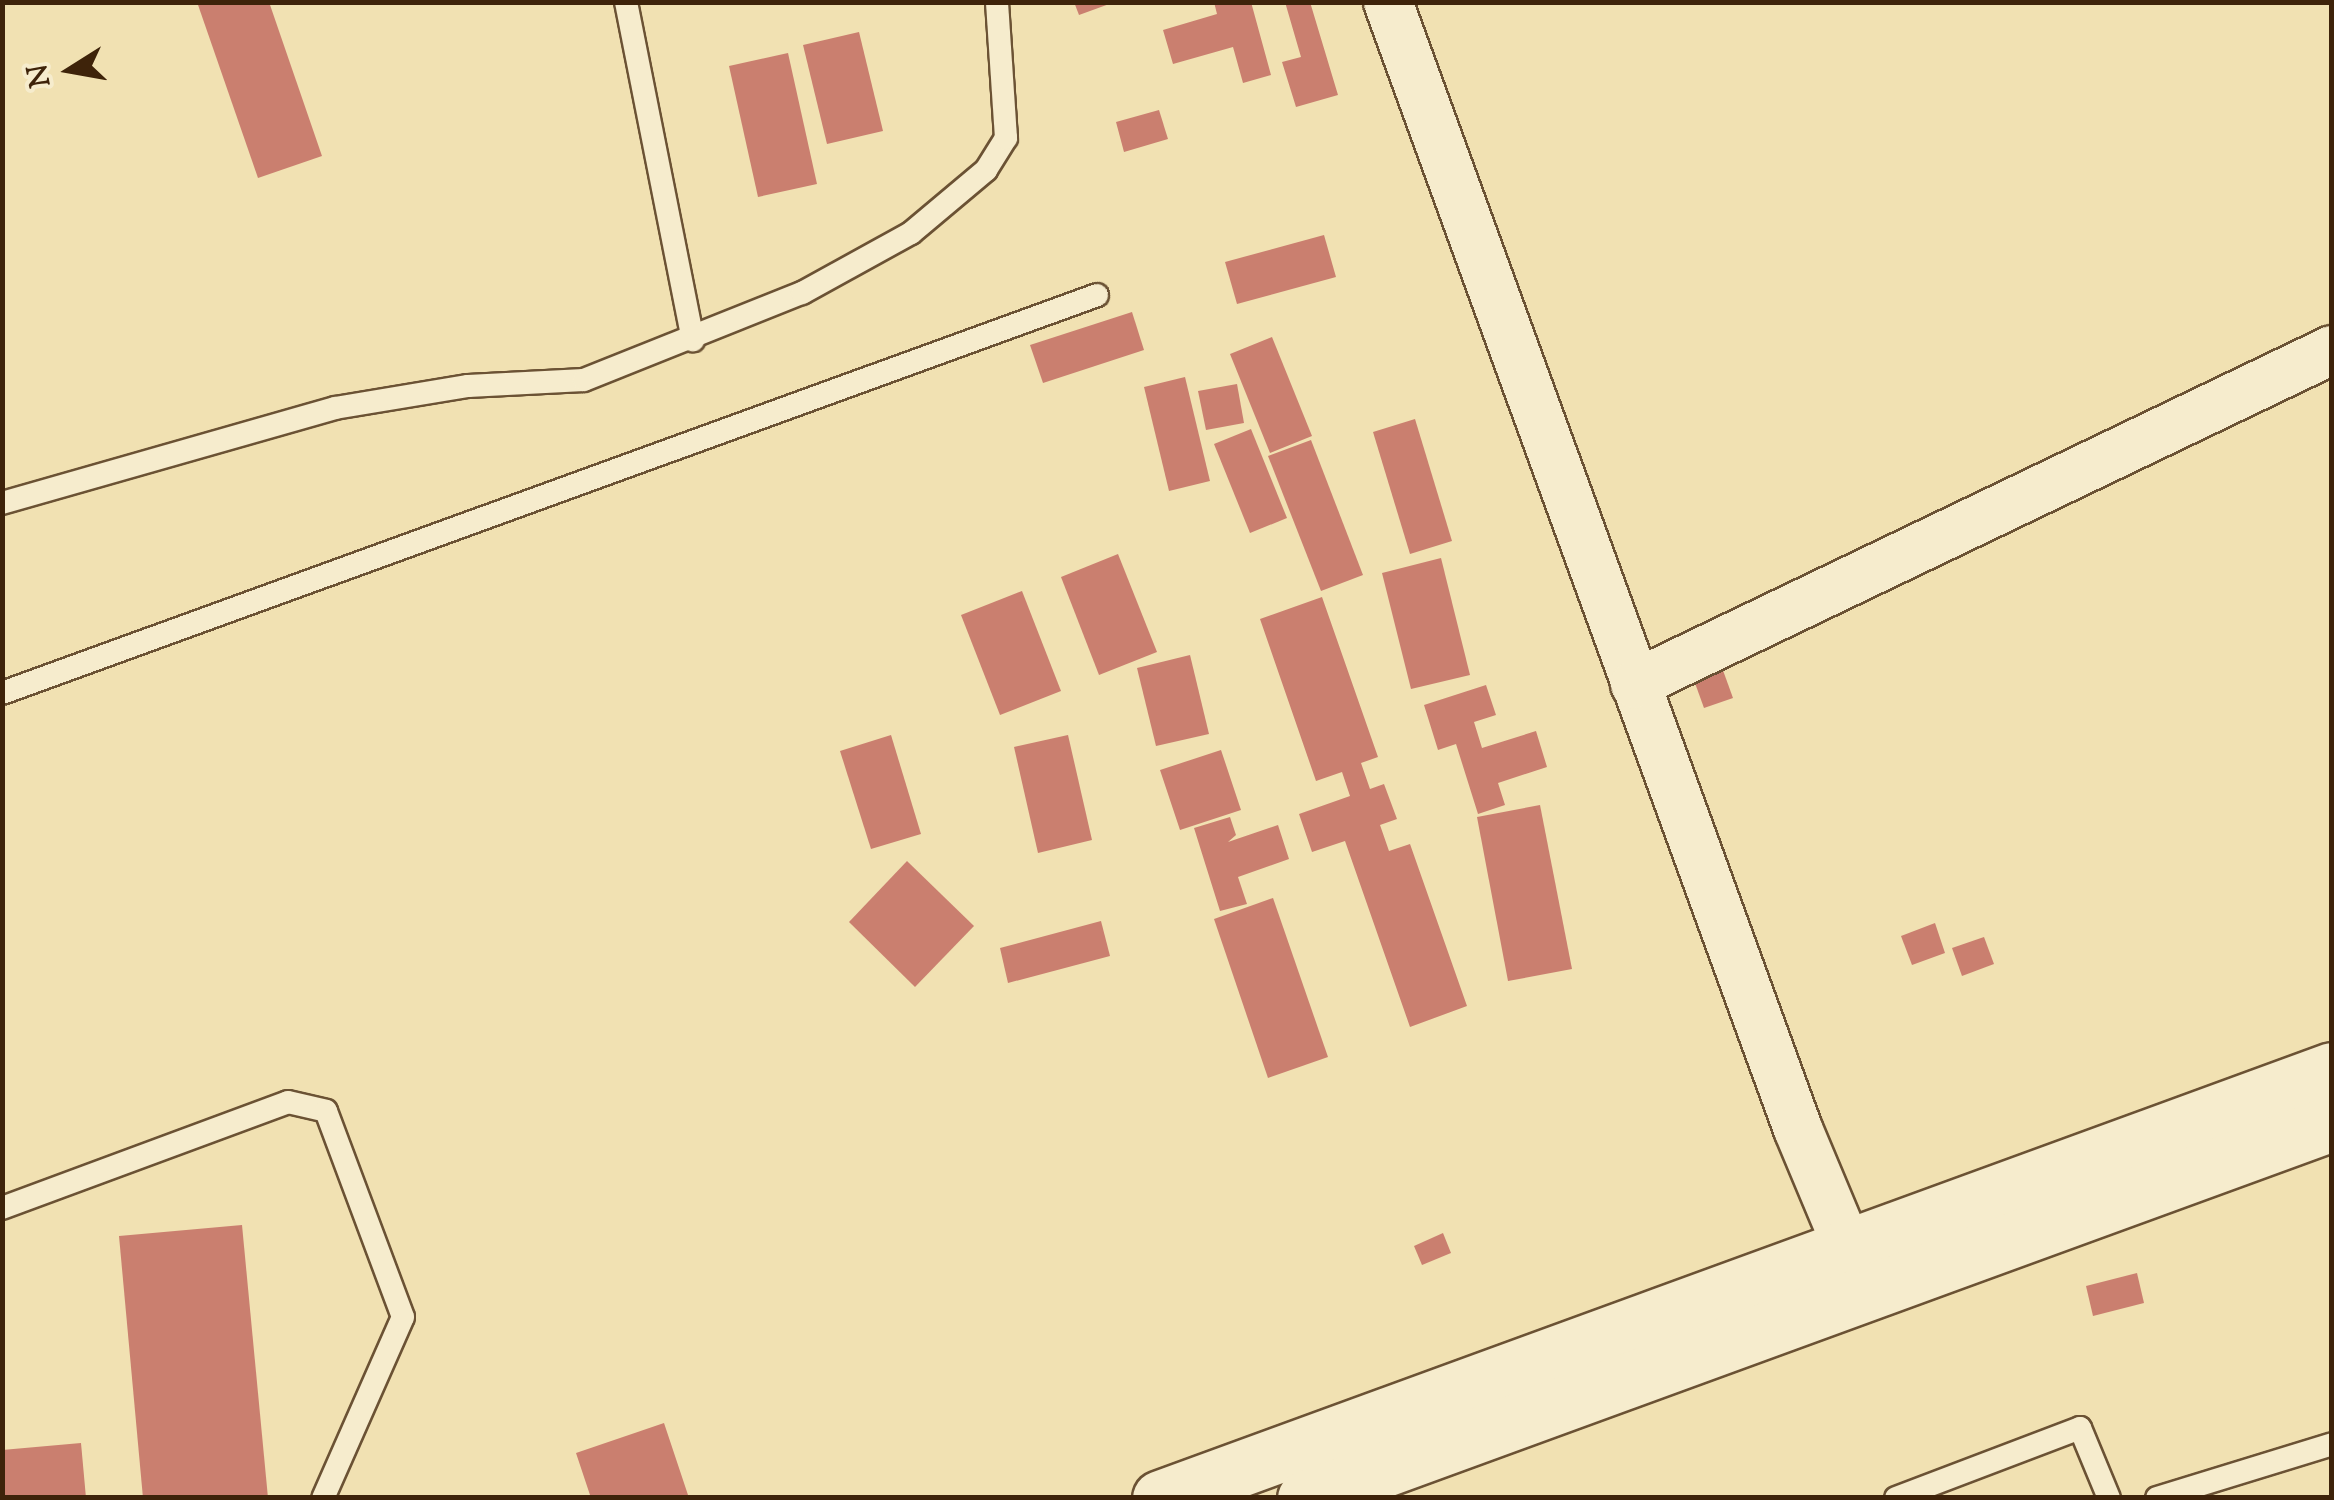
<!DOCTYPE html>
<html>
<head>
<meta charset="utf-8">
<style>
	body { margin:0 }
	#map { position:relative; width:2334px; height:1500px; overflow:hidden; background:#f1e1b2; font-family:"Sorts Mill Goudy",serif }
	div>[style] { position:absolute }
	[style*='--x'] { left:calc(var(--x)*1px); top:calc(var(--y)*1px); width:calc(var(--w)*1px); rotate:calc(var(--a)*1deg) }
	.building>* { inset:0; background:#ca7f6f }
	.roads { filter:drop-shadow(2px 0 #6b5234) drop-shadow(-2px 0 #6b5234) drop-shadow(0 2px #6b5234) drop-shadow(0 -2px #6b5234) }
	.service>* { height:22px; margin:-11px; padding:0 11px; transform-origin:11px; border-radius:11px; background:#f6eccd }
	.minor>* { height:48px; margin:-24px; padding:0 24px; transform-origin:24px; border-radius:24px; background:#f6eccd }
	.tertiary>* { height:55px; margin:-27.5px; padding:0 27.5px; transform-origin:27.5px; border-radius:27.5px; background:#f6eccd }
	span { translate:-50% -50%; white-space:nowrap; text-align:center; line-height:1.15; -webkit-text-stroke:8px #f6eccd; paint-order:stroke }
	.frame { position:absolute; inset:0; border:5px solid #3e230a; pointer-events:none }
	.north { position:absolute; left:20px; top:20px; width:100px; height:100px; -webkit-text-stroke:8px #f6eccd; paint-order:stroke; rotate:259deg; font-size:28px; font-weight:700; line-height:40px; text-align:center; color:#3e230a }
	.north::after { content:''; display:block; margin:auto; width:35px; height:45px; background:#3e230a; clip-path:polygon(50% 0,100% 100%,50% 72%,0 100%) }
</style>
</head>
<body>
<div id="map">
	<div class="building">
		<i style="clip-path:polygon(197px 2px,269px 2px,322px 156px,258px 178px)"></i>
		<i style="clip-path:polygon(1074px 2px,1112px 2px,1112px 3px,1079px 15px)"></i>
		<i style="clip-path:polygon(1214px 2px,1251px 2px,1271px 75px,1243px 83px,1233px 47px,1173px 64px,1163px 30px,1217px 14px)"></i>
		<i style="clip-path:polygon(1285px 2px,1310px 2px,1338px 95px,1296px 107px,1282px 62px,1301px 57px)"></i>
		<i style="clip-path:polygon(859px 32px,883px 131px,827px 144px,803px 45px)"></i>
		<i style="clip-path:polygon(788px 53px,817px 184px,758px 197px,729px 66px)"></i>
		<i style="clip-path:polygon(1159px 110px,1168px 139px,1124px 152px,1116px 122px)"></i>
		<i style="clip-path:polygon(1324px 235px,1336px 277px,1237px 304px,1225px 262px)"></i>
		<i style="clip-path:polygon(1132px 312px,1144px 350px,1043px 383px,1030px 345px)"></i>
		<i style="clip-path:polygon(1272px 337px,1312px 436px,1270px 453px,1230px 354px)"></i>
		<i style="clip-path:polygon(1185px 377px,1210px 481px,1169px 491px,1144px 387px)"></i>
		<i style="clip-path:polygon(1237px 384px,1244px 423px,1206px 430px,1198px 391px)"></i>
		<i style="clip-path:polygon(1415px 419px,1452px 541px,1410px 554px,1373px 432px)"></i>
		<i style="clip-path:polygon(1251px 429px,1287px 518px,1250px 533px,1214px 444px)"></i>
		<i style="clip-path:polygon(1311px 440px,1363px 575px,1321px 591px,1268px 456px)"></i>
		<i style="clip-path:polygon(1118px 554px,1157px 652px,1099px 675px,1061px 577px)"></i>
		<i style="clip-path:polygon(1441px 558px,1470px 675px,1411px 689px,1382px 573px)"></i>
		<i style="clip-path:polygon(1022px 591px,1061px 691px,1000px 715px,961px 615px)"></i>
		<i style="clip-path:polygon(1322px 597px,1378px 757px,1361px 763px,1370px 789px,1384px 784px,1397px 819px,1380px 825px,1389px 851px,1410px 844px,1467px 1006px,1410px 1027px,1345px 841px,1312px 852px,1299px 814px,1350px 796px,1342px 772px,1316px 781px,1260px 619px)"></i>
		<i style="clip-path:polygon(1716px 651px,1733px 698px,1704px 708px,1687px 661px)"></i>
		<i style="clip-path:polygon(1190px 655px,1209px 734px,1156px 746px,1137px 668px)"></i>
		<i style="clip-path:polygon(1486px 685px,1496px 715px,1474px 722px,1482px 748px,1536px 731px,1547px 767px,1498px 783px,1505px 805px,1478px 814px,1456px 744px,1438px 750px,1424px 705px)"></i>
		<i style="clip-path:polygon(891px 735px,921px 834px,871px 849px,840px 751px)"></i>
		<i style="clip-path:polygon(1068px 735px,1092px 840px,1038px 853px,1014px 747px)"></i>
		<i style="clip-path:polygon(1221px 750px,1241px 810px,1180px 830px,1160px 770px)"></i>
		<i style="clip-path:polygon(1540px 805px,1572px 969px,1508px 981px,1477px 817px)"></i>
		<i style="clip-path:polygon(1230px 817px,1236px 835px,1228px 842px,1278px 825px,1289px 859px,1238px 877px,1247px 904px,1220px 911px,1194px 828px)"></i>
		<i style="clip-path:polygon(907px 861px,974px 926px,915px 987px,849px 922px)"></i>
		<i style="clip-path:polygon(1273px 898px,1328px 1057px,1268px 1078px,1214px 919px)"></i>
		<i style="clip-path:polygon(1101px 921px,1110px 956px,1008px 983px,1000px 948px)"></i>
		<i style="clip-path:polygon(1935px 923px,1945px 953px,1912px 965px,1901px 936px)"></i>
		<i style="clip-path:polygon(1984px 937px,1994px 964px,1962px 976px,1952px 948px)"></i>
		<i style="clip-path:polygon(242px 1225px,268px 1498px,143px 1498px,119px 1236px)"></i>
		<i style="clip-path:polygon(1443px 1233px,1451px 1253px,1422px 1265px,1414px 1246px)"></i>
		<i style="clip-path:polygon(2137px 1273px,2144px 1303px,2093px 1316px,2086px 1286px)"></i>
		<i style="clip-path:polygon(664px 1423px,689px 1498px,591px 1498px,576px 1453px)"></i>
		<i style="clip-path:polygon(81px 1443px,86px 1498px,2px 1498px,2px 1450px)"></i>
	</div>
	<div class="roads">
		<div class="service">
			<i style="--x:626;--y:2;--w:345;--a:78.8"></i>
			<i style="--x:2;--y:503;--w:346;--a:-15.9"></i>
			<i style="--x:335;--y:408;--w:135;--a:-9.4"></i>
			<i style="--x:468;--y:386;--w:116;--a:-3"></i>
			<i style="--x:584;--y:380;--w:235;--a:-21.8"></i>
			<i style="--x:802;--y:293;--w:124;--a:-28.8"></i>
			<i style="--x:911;--y:233;--w:98;--a:-40"></i>
			<i style="--x:986;--y:170;--w:38;--a:-58"></i>
			<i style="--x:1006;--y:138;--w:136;--a:-93.8"></i>
			<i style="--x:2;--y:693;--w:1165;--a:-19.97"></i>
			<i style="--x:2;--y:1208;--w:305;--a:-20.3"></i>
			<i style="--x:288;--y:1102;--w:39;--a:13"></i>
			<i style="--x:326;--y:1111;--w:220;--a:69.5"></i>
			<i style="--x:403;--y:1317;--w:198;--a:113.8"></i>
			<i style="--x:1896;--y:1498;--w:197;--a:-20.8"></i>
			<i style="--x:2080;--y:1428;--w:76;--a:67.5"></i>
			<i style="--x:2157;--y:1498;--w:183;--a:-17.1"></i>
		</div>
		<div class="minor">
			<i style="--x:1388;--y:2;--w:1199;--a:70.01"></i>
			<i style="--x:1798;--y:1129;--w:125;--a:67.3"></i>
			<i style="--x:1635;--y:684;--w:773;--a:-25.6"></i>
		</div>
		<div class="tertiary">
			<i style="--x:1160;--y:1498;--w:1248;--a:-20.06"></i>
			<i style="--x:1305;--y:1498;--w:1093;--a:-20.06"></i>
		</div>
	</div>
	<div class="frame"></div>
	<div class="north">N</div>
</div>
</body>
</html>
